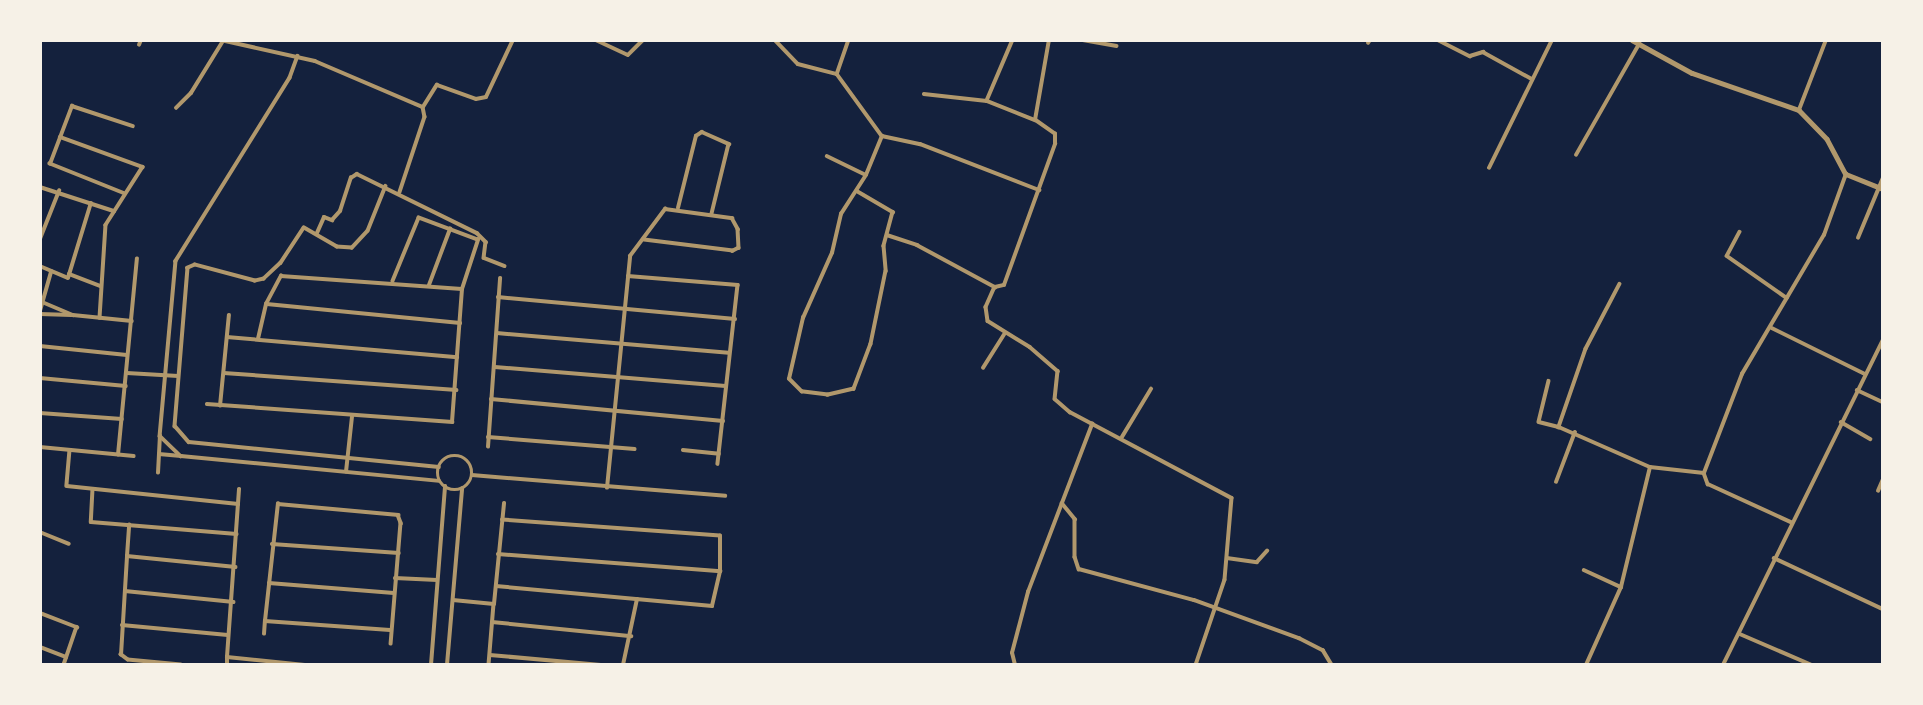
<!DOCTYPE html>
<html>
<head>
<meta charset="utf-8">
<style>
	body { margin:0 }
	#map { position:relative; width:1923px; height:705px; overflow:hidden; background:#14213d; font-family:"Fira Sans Condensed",sans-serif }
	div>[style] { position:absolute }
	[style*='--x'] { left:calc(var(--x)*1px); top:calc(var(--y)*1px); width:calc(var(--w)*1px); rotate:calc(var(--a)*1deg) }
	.minor>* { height:3.5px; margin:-1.75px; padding:0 1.75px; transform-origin:1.75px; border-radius:1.75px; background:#b1986c }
	.minor>.ring { margin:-1.75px; padding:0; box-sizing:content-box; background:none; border:3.5px solid #b1986c; border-radius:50% }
	.tertiary>* { height:4.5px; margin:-2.25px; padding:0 2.25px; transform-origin:2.25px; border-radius:2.25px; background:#b1986c }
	span { translate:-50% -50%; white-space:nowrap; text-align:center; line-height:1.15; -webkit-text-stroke:7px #f6f1e7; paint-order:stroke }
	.frame { position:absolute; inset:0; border:42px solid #f6f1e7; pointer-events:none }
</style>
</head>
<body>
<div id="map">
	<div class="minor">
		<i style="--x:221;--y:40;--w:96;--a:12.6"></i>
		<i style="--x:315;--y:61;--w:117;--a:23.1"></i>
		<i style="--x:423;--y:107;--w:10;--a:79"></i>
		<i style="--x:425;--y:117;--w:79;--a:108.4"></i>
		<i style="--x:596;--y:40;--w:35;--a:25"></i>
		<i style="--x:628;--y:55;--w:21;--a:-45"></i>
		<i style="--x:665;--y:40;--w:43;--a:0"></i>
		<i style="--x:775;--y:40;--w:33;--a:46"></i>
		<i style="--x:798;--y:64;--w:40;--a:14.4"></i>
		<i style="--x:849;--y:40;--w:36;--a:109"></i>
		<i style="--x:837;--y:74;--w:77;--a:54"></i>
		<i style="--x:1013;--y:40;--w:66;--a:113.1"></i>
		<i style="--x:987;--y:101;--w:52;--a:21.6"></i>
		<i style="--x:1035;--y:120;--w:81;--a:-80.1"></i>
		<i style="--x:1083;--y:40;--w:34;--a:10"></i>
		<i style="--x:1438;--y:40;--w:36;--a:27"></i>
		<i style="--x:1470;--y:56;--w:14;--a:-17"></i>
		<i style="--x:1483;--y:52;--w:56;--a:28.9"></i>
		<i style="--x:1368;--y:43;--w:4;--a:-56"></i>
		<i style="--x:139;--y:45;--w:5;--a:-68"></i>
		<i style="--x:298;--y:56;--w:23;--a:110"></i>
		<i style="--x:290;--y:78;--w:216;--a:121.9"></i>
		<i style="--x:176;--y:261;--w:176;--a:95.2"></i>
		<i style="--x:160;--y:436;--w:29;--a:44"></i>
		<i style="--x:181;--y:456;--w:259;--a:5.5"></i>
		<i style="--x:924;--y:94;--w:63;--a:6.3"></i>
		<i style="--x:423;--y:107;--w:26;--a:-58"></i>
		<i style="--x:437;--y:85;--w:41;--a:19.7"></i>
		<i style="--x:476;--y:99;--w:10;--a:-11"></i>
		<i style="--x:486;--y:97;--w:63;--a:-64.7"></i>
		<i style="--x:176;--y:108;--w:21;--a:-45"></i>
		<i style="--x:191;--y:93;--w:61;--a:-58.4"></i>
		<i style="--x:1799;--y:110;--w:75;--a:-68.9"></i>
		<i style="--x:882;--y:136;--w:39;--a:12"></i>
		<i style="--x:920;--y:144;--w:128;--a:21.1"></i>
		<i style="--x:60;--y:137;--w:88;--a:19.9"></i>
		<i style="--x:143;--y:167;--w:69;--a:122.5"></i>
		<i style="--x:106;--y:225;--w:93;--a:93.7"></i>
		<i style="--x:1576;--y:155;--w:128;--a:-60.4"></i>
		<i style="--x:827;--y:156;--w:43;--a:26"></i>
		<i style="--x:1489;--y:168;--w:143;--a:-63.8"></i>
		<i style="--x:386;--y:186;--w:48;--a:111.8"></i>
		<i style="--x:368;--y:231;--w:23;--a:133"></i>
		<i style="--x:352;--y:248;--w:15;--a:-176"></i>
		<i style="--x:337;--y:247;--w:38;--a:-150"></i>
		<i style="--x:304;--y:228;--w:42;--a:123.3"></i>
		<i style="--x:281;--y:263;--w:23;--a:137"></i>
		<i style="--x:264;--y:279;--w:9;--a:167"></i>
		<i style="--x:255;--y:281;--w:62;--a:-165.1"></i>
		<i style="--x:195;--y:265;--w:8;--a:157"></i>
		<i style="--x:188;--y:268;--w:159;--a:94.7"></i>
		<i style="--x:175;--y:426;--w:21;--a:49"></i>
		<i style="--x:189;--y:442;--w:251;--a:5.7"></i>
		<i style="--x:40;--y:187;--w:78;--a:18"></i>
		<i style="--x:857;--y:191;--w:42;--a:30.3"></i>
		<i style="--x:893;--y:212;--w:35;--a:105"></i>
		<i style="--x:884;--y:246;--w:25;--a:85"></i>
		<i style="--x:886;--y:271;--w:75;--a:101.6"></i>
		<i style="--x:871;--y:344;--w:48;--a:110.7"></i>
		<i style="--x:854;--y:389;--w:27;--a:167"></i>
		<i style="--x:828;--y:395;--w:26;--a:-173"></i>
		<i style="--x:802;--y:392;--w:18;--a:-135"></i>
		<i style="--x:789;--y:379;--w:63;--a:-77.1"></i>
		<i style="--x:803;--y:318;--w:71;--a:-66"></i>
		<i style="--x:832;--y:253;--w:40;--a:-77"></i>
		<i style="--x:841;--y:214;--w:46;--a:-57.3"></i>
		<i style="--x:866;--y:175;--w:42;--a:-67.7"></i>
		<i style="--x:125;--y:194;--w:81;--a:-158.2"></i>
		<i style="--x:50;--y:164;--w:62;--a:-69.2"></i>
		<i style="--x:72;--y:106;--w:64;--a:18.2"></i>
		<i style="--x:678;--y:208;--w:74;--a:-76"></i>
		<i style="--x:696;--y:136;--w:7;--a:-34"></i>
		<i style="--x:702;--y:132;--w:30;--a:24"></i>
		<i style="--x:729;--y:144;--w:72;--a:103.7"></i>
		<i style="--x:1740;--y:232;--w:27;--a:118"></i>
		<i style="--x:1727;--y:256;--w:73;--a:35"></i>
		<i style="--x:317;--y:233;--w:17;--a:-66"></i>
		<i style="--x:324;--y:217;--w:9;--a:21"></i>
		<i style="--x:332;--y:220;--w:12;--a:-48"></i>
		<i style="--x:340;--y:211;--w:35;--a:-72"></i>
		<i style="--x:351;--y:178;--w:7;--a:-34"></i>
		<i style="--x:357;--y:174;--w:134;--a:26.2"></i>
		<i style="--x:477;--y:233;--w:13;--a:45"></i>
		<i style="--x:486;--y:242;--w:16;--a:97"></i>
		<i style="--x:484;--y:258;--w:22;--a:21"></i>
		<i style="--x:887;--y:235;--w:32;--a:18"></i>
		<i style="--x:917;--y:245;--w:89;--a:28.3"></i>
		<i style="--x:995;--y:287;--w:9;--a:-13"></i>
		<i style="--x:1004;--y:285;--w:150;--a:-70.1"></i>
		<i style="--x:1055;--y:144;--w:10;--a:-90"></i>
		<i style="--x:1055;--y:134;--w:24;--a:-145"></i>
		<i style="--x:1858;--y:238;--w:65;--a:-67.4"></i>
		<i style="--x:40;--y:239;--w:52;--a:-68.4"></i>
		<i style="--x:40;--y:266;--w:30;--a:23"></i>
		<i style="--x:68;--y:278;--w:78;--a:-73"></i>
		<i style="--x:69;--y:274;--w:33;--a:21"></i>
		<i style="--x:628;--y:276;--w:110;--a:4.7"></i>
		<i style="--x:738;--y:285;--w:180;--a:96.4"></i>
		<i style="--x:1620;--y:284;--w:73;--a:117.6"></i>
		<i style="--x:1586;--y:349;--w:83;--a:109.1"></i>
		<i style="--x:1559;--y:427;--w:99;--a:23.7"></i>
		<i style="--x:429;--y:285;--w:60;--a:-69.4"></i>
		<i style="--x:995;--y:287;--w:22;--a:114"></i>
		<i style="--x:986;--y:307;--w:14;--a:82"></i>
		<i style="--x:988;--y:321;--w:49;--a:31.8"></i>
		<i style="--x:1030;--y:347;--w:37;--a:41"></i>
		<i style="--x:1058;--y:371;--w:28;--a:96"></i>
		<i style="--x:1055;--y:399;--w:20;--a:41"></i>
		<i style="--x:1070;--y:412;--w:183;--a:28"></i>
		<i style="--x:1232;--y:498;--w:82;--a:94.9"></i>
		<i style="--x:1225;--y:580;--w:90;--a:108.8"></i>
		<i style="--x:498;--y:297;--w:238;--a:5.3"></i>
		<i style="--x:40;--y:301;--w:36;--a:23"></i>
		<i style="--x:73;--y:315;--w:59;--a:5.8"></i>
		<i style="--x:267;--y:304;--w:194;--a:5.6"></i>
		<i style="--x:40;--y:311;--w:41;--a:-74.2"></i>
		<i style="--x:40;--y:314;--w:31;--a:2"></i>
		<i style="--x:1772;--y:328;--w:104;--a:26.3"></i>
		<i style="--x:497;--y:333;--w:232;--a:4.9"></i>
		<i style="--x:227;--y:337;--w:231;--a:5"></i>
		<i style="--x:258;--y:339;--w:36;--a:-77"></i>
		<i style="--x:266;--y:304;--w:32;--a:-62"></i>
		<i style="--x:281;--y:276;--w:181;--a:4.1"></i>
		<i style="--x:40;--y:346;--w:87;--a:5.9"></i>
		<i style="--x:495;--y:367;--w:231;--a:4.7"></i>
		<i style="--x:983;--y:368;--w:41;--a:-57.8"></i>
		<i style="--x:127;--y:373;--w:51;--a:3.4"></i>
		<i style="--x:224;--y:373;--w:233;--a:4.2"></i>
		<i style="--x:40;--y:378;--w:86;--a:5.3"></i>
		<i style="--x:1549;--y:381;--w:42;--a:103.7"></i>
		<i style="--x:1539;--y:422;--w:21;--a:14"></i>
		<i style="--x:1857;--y:390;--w:29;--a:25"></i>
		<i style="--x:491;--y:399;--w:233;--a:5.4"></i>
		<i style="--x:207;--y:404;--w:246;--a:4.2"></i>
		<i style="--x:452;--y:422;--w:133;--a:-85.7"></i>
		<i style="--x:462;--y:289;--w:52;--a:-71.9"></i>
		<i style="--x:478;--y:240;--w:63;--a:-159.6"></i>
		<i style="--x:419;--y:218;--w:68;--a:112.4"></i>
		<i style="--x:220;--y:406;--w:91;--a:-84.4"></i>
		<i style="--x:40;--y:413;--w:82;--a:4.2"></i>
		<i style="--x:1841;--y:422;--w:34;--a:30"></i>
		<i style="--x:488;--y:437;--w:147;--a:4.7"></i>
		<i style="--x:1122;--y:437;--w:56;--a:-58.9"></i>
		<i style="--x:40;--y:447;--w:94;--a:5.5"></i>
		<i style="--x:488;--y:447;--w:169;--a:-85.9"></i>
		<i style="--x:70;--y:450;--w:36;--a:95"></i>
		<i style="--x:67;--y:486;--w:172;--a:6"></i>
		<i style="--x:683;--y:450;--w:36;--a:6"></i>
		<i style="--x:159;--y:454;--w:22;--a:5"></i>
		<i style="--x:118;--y:455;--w:197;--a:-84.5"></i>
		<i class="ring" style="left:438px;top:456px;width:30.5px;height:30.5px"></i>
		<i style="--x:346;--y:472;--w:55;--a:-83.8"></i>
		<i style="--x:158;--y:473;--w:37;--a:-87"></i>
		<i style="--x:1704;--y:473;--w:106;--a:-69"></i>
		<i style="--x:1742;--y:374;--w:161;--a:-59.5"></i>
		<i style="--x:1824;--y:235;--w:65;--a:-70.2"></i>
		<i style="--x:472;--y:475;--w:254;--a:4.7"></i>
		<i style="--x:1556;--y:482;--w:53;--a:-69.2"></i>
		<i style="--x:607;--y:488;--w:233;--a:-84.3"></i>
		<i style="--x:630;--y:256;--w:59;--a:-53.3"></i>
		<i style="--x:665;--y:209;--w:68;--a:7.7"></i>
		<i style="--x:732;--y:218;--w:13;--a:61"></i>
		<i style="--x:738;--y:229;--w:19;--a:87"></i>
		<i style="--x:739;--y:248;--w:7;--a:153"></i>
		<i style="--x:733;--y:251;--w:89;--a:-172.9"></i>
		<i style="--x:93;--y:489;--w:33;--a:93"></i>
		<i style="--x:91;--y:522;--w:146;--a:4.7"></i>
		<i style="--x:1878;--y:491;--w:13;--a:-67"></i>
		<i style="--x:1062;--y:503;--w:21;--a:51"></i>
		<i style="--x:1075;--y:519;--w:38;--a:90"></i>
		<i style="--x:1075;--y:557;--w:13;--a:72"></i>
		<i style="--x:1079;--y:569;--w:119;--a:15.1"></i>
		<i style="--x:1194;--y:600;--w:112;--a:19.9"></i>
		<i style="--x:1299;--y:638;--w:27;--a:27"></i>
		<i style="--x:1323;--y:650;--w:17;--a:59"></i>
		<i style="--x:40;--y:532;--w:31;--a:22"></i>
		<i style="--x:272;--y:544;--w:127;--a:4.1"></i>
		<i style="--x:498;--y:554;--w:223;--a:4.4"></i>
		<i style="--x:127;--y:556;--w:31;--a:-86"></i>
		<i style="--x:1227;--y:558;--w:30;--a:8"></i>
		<i style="--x:1257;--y:562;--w:15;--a:-48"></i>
		<i style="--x:1774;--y:558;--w:120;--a:25.1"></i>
		<i style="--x:1584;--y:570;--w:41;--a:24.7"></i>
		<i style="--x:395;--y:578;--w:42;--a:2.7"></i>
		<i style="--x:269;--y:583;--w:125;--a:4.6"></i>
		<i style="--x:496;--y:586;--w:217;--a:5.3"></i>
		<i style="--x:712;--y:606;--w:36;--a:-77"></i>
		<i style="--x:720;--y:571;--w:35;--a:-90"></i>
		<i style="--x:720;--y:536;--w:218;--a:-175.8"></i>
		<i style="--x:125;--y:591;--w:109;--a:5.8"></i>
		<i style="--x:453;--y:600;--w:41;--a:5.6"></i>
		<i style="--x:494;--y:604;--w:61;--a:94.7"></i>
		<i style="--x:494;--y:604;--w:101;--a:-84.3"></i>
		<i style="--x:40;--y:613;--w:40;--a:21"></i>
		<i style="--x:77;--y:627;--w:40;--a:108.9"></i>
		<i style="--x:265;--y:621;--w:118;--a:-83.7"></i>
		<i style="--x:278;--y:504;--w:121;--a:5.2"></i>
		<i style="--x:398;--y:515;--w:9;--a:69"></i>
		<i style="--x:401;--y:523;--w:121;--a:94.7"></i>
		<i style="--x:492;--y:622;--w:140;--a:5.8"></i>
		<i style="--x:122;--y:625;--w:106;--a:5.4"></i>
		<i style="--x:264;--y:634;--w:13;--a:-86"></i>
		<i style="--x:265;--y:621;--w:125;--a:4.1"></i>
		<i style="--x:1740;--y:634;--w:78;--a:23.3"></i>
		<i style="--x:40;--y:647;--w:28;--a:21"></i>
		<i style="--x:490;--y:655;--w:111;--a:5.1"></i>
		<i style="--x:227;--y:657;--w:168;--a:-85.9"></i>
		<i style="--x:181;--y:665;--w:53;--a:-174.6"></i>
		<i style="--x:128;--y:660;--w:9;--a:-144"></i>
		<i style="--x:121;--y:655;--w:99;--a:-86.5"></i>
		<i style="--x:127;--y:556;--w:109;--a:5.8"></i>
		<i style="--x:227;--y:665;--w:8;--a:-90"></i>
		<i style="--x:227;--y:657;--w:78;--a:5.9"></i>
		<i style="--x:431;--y:665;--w:179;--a:-85.5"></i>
		<i style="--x:447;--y:665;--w:177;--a:-85.1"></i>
		<i style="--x:623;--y:665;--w:67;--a:-78"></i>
		<i style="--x:1015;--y:665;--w:12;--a:-104"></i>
		<i style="--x:1012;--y:653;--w:63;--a:-75.3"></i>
		<i style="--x:1028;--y:592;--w:180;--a:-69.1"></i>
		<i style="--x:1586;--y:665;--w:85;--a:-65.8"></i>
		<i style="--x:1621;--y:587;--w:123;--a:-76.4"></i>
		<i style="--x:1650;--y:467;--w:54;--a:6.3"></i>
		<i style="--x:1704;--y:473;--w:12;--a:70"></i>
		<i style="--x:1708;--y:484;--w:91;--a:24.6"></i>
		<i style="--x:1723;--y:665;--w:362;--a:-63.8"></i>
	</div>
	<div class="tertiary">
		<i style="--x:1632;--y:40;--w:68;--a:28.8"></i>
		<i style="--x:1692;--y:73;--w:113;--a:19.1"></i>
		<i style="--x:1799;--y:110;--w:40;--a:46"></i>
		<i style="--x:1827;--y:139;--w:40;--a:62"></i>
		<i style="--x:1846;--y:174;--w:40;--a:22"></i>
	</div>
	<div class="frame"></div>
</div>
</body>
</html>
